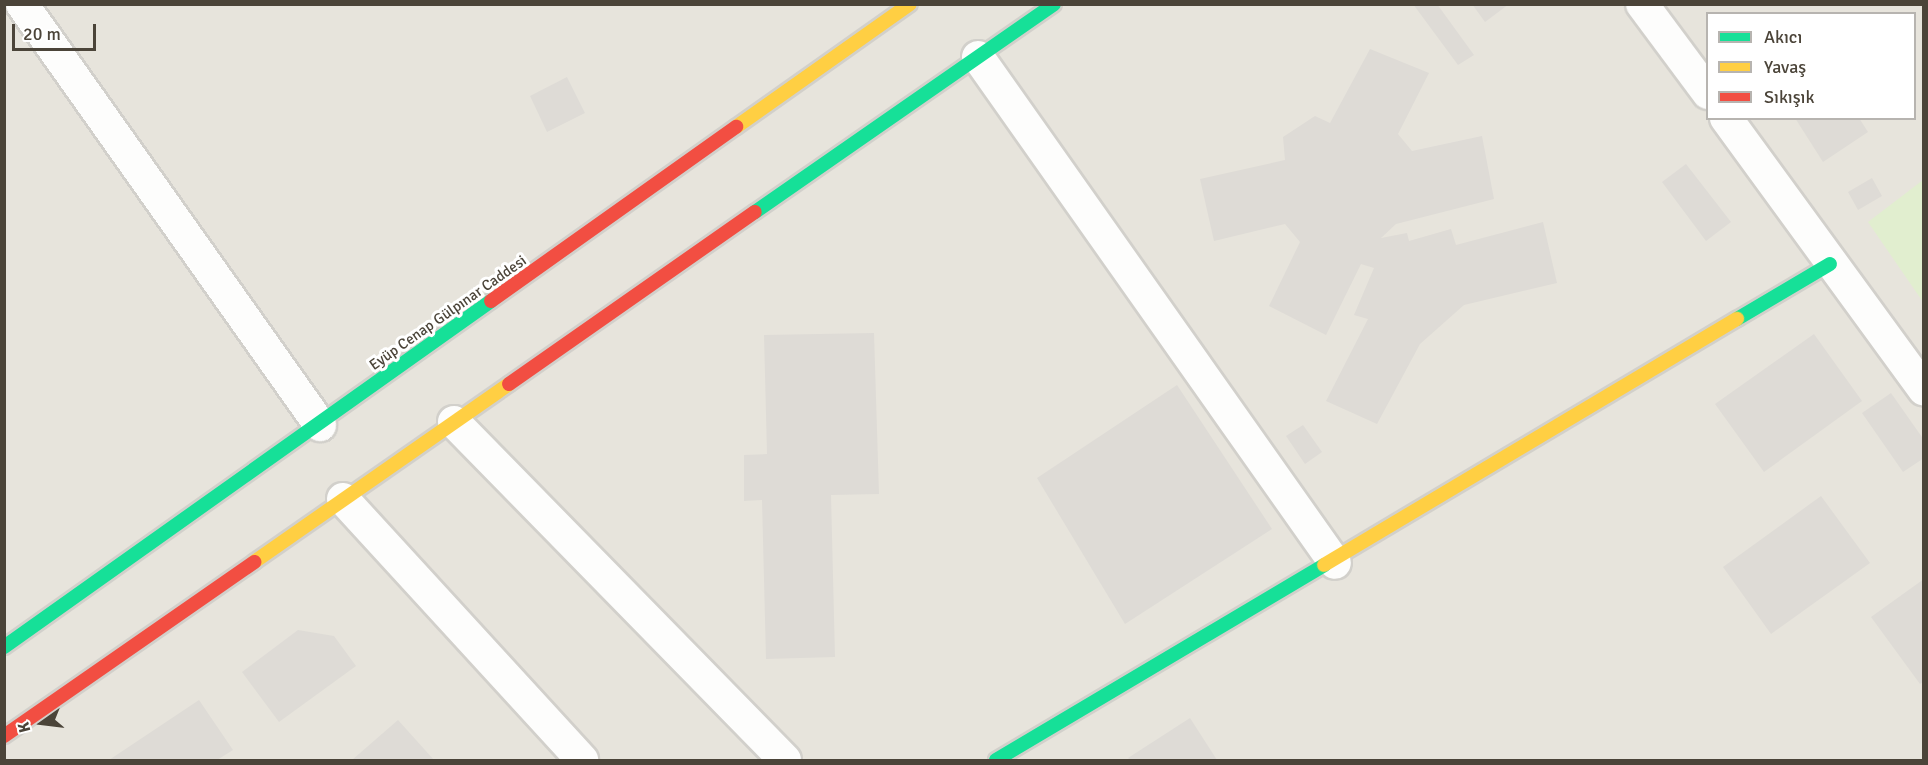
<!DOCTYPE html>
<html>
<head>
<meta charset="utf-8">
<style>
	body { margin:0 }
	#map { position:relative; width:1928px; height:765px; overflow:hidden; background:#f4f2ee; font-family:Signika,sans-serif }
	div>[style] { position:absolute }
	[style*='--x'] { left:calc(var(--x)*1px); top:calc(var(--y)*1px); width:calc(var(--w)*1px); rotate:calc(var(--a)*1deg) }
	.residential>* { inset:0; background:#e7e4dc }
	.green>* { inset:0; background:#e1eecf }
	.building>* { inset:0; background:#dedbd6 }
	.roads { filter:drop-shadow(2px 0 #d2d0cb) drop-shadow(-2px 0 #d2d0cb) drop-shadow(0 2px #d2d0cb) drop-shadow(0 -2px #d2d0cb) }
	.street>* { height:32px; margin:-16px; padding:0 16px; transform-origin:16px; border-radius:16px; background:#fdfdfc }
	.fast>* { height:14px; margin:-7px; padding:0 7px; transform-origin:7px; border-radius:7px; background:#16e098 }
	.slow>* { height:14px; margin:-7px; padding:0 7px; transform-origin:7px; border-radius:7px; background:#ffcf43 }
	.jam>* { height:14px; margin:-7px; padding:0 7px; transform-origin:7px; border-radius:7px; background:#f24e42 }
	span { translate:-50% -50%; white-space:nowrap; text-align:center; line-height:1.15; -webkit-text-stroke:6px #fff; paint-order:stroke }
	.street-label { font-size:15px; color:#4b4439 }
	.frame { position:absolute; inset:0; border:6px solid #4b4439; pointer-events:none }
	.legend { position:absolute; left:1706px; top:12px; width:210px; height:108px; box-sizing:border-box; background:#fff; border:2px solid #b7b4b0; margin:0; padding:8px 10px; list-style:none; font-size:18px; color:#4b4439 }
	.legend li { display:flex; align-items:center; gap:12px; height:30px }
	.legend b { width:30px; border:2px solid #b7b4b0 }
	.north { position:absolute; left:12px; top:693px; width:60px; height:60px; -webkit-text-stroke:4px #fff; paint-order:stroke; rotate:256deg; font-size:16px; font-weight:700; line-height:24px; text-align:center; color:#4b4439 }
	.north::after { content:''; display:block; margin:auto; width:21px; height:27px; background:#4b4439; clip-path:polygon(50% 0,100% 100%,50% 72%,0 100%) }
	.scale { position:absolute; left:12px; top:24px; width:84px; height:27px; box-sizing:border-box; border:3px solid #4b4439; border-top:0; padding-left:8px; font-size:18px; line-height:21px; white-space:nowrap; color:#4b4439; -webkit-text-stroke:4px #fff; paint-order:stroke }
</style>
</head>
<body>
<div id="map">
	<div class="residential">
		<i style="clip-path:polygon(evenodd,5px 5px,1923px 5px,1923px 760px,5px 760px,5px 5px,1708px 14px,1914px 14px,1914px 118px,1708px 118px,1708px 14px)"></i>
	</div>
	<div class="green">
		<i style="clip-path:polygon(1923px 180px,1923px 302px,1868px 222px)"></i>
	</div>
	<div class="building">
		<i style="clip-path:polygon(1413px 4px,1437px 4px,1474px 55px,1458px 65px)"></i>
		<i style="clip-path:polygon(1472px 4px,1509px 4px,1485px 22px)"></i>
		<i style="clip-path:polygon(1370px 49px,1429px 73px,1398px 134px,1412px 151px,1482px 136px,1494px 199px,1396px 224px,1381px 238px,1407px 233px,1409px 241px,1451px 229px,1456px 245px,1543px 222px,1557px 283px,1464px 305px,1420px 344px,1377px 424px,1326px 401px,1368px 319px,1354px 315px,1374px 268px,1361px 264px,1326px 335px,1269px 306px,1300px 242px,1285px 224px,1214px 241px,1200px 179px,1285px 160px,1283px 137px,1315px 116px,1330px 123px)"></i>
		<i style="clip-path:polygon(567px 77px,585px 113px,547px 132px,530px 96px)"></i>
		<i style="clip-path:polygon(1795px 118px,1859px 118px,1868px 132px,1823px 162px)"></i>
		<i style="clip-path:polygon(1686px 164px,1731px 222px,1706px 241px,1662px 182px)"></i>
		<i style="clip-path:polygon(1872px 178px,1882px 196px,1858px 210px,1848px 192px)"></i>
		<i style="clip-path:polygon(874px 333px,879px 494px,831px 495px,835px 657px,766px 659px,762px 500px,744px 501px,744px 455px,767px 454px,764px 335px)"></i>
		<i style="clip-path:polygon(1814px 334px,1862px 401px,1764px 472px,1715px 404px)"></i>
		<i style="clip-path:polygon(1177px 385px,1272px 529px,1125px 624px,1037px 478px)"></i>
		<i style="clip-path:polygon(1891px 393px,1924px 440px,1924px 458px,1903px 472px,1862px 413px)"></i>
		<i style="clip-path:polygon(1303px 425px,1322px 452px,1305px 464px,1286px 436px)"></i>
		<i style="clip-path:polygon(1821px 496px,1870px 563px,1771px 634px,1723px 567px)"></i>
		<i style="clip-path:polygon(1924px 579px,1924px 681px,1920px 684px,1871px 617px)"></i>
		<i style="clip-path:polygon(298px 630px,334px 636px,356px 666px,279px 722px,242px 672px)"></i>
		<i style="clip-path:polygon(199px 700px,233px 750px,217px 760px,109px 760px)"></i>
		<i style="clip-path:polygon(1190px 718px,1217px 760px,1130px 760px,1128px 758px)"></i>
		<i style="clip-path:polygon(398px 720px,434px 760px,352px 760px)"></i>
	</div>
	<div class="roads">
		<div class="street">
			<i style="--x:22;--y:4;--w:516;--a:54.71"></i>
			<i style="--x:1642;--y:4;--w:111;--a:53.4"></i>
			<i style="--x:978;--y:57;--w:619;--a:54.8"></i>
			<i style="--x:1726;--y:118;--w:336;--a:53.9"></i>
			<i style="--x:454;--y:422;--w:473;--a:45.6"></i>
			<i style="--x:343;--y:499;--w:354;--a:47.5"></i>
		</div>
		<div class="fast">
			<i style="--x:755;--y:212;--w:364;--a:-34.8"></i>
			<i style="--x:1737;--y:319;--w:108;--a:-30.6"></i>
			<i style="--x:4;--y:647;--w:597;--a:-35.39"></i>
			<i style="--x:996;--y:760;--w:382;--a:-30.7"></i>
		</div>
		<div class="slow">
			<i style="--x:736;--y:127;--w:213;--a:-35.3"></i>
			<i style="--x:254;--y:562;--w:311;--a:-34.9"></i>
			<i style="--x:1324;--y:565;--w:481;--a:-30.8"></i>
		</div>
		<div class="jam">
			<i style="--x:491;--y:301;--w:301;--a:-35.4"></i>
			<i style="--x:509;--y:384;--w:300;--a:-35"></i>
			<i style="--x:4;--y:736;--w:305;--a:-34.8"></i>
		</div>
	</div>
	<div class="street-label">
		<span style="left:448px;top:313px;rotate:-35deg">Eyüp Cenap Gülpınar Caddesi</span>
	</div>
	<div class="frame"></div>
	<ul class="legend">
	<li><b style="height:8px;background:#16e098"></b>Akıcı</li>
	<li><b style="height:8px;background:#ffcf43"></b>Yavaş</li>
	<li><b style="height:8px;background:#f24e42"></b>Sıkışık</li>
	</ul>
	<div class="north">K</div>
	<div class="scale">20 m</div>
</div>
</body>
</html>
